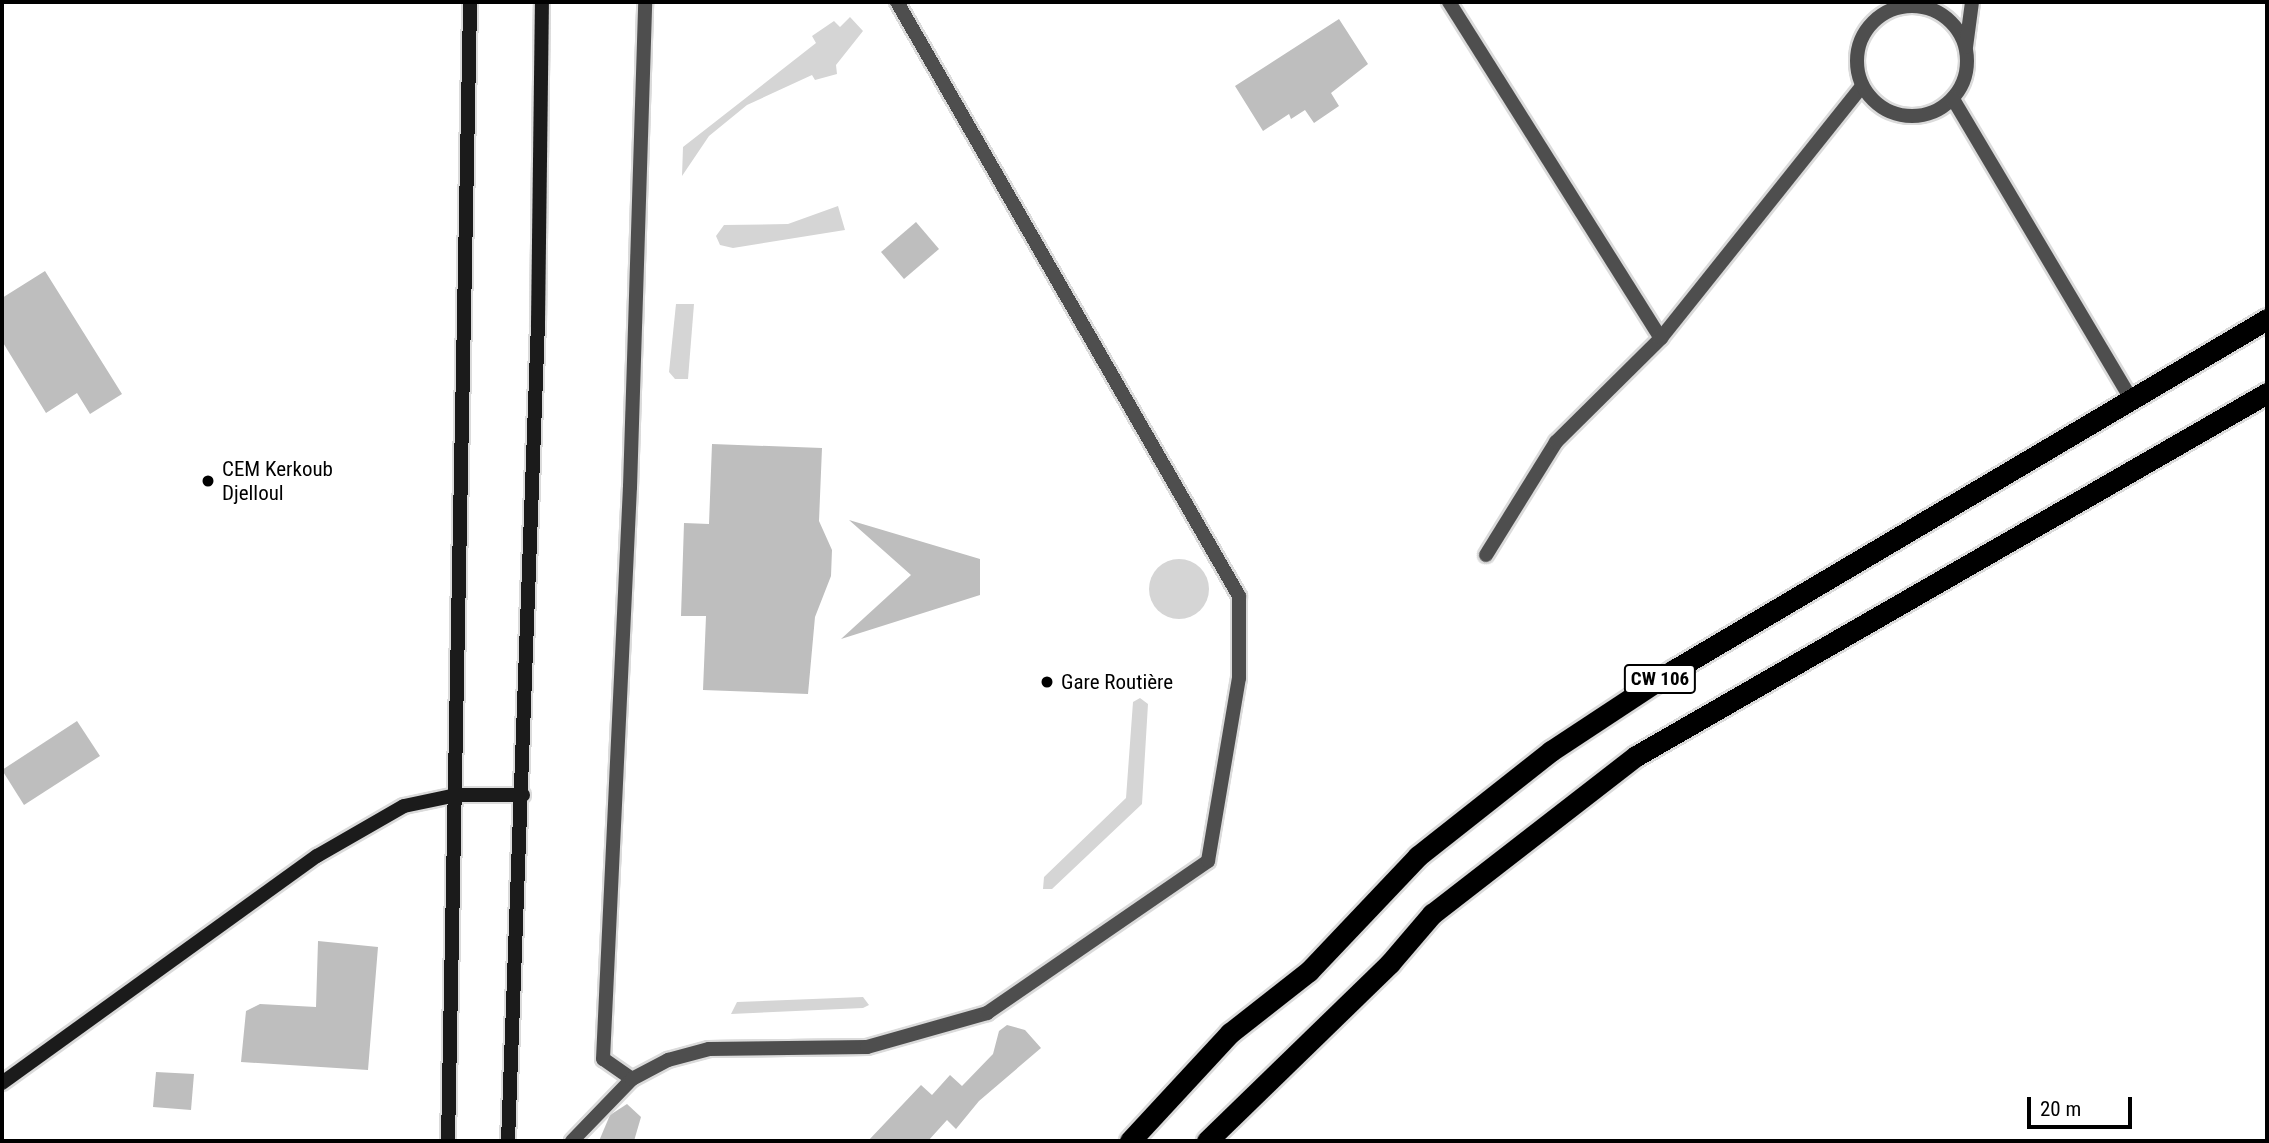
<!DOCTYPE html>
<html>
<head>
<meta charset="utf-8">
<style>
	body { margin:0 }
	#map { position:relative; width:2269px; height:1143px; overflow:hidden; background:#fff; font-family:"Roboto Condensed",sans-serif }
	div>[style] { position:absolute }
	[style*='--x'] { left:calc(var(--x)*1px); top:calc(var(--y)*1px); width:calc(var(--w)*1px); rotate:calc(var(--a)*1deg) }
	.green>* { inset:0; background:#d5d5d5 }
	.round { border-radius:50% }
	.building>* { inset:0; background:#bebebe }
	.roads { filter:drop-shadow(2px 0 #dbdbdb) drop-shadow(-2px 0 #dbdbdb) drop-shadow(0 2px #dbdbdb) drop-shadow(0 -2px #dbdbdb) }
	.lane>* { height:14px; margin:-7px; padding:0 7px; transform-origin:7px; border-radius:7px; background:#4e4e4e }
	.street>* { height:14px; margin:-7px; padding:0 7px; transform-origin:7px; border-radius:7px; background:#4e4e4e }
	.street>.ring { margin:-7px; padding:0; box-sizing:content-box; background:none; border:14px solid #4e4e4e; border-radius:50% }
	.secondary>* { height:14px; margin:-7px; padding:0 7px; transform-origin:7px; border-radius:7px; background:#1b1b1b }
	.highway>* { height:21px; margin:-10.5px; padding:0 10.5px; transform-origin:10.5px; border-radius:10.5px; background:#000 }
	.dots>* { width:19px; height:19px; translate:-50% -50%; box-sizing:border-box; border:4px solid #fff; border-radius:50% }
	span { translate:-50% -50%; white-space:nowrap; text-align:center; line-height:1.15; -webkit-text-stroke:7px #fff; paint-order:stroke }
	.shield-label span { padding:2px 5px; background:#fff; border:2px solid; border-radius:5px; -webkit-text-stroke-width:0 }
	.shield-label { font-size:19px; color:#000; font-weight:700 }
	.poi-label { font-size:21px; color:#000 }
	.left { translate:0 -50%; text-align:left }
	.frame { position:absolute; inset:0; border:4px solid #000; pointer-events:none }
	.scale { position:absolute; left:2027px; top:1097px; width:105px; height:32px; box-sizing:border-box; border:4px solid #000; border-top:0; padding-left:9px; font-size:21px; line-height:24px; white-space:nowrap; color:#000; -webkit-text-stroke:5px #fff; paint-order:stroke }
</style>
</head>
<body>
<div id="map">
	<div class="green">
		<i style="clip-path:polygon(850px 17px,863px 31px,836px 65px,837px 74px,815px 80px,812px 75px,747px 105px,709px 136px,682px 176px,683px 147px,816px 43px,812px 36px,834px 21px,840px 27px)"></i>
		<i style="clip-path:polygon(838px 206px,845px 230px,733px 248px,720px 245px,716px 236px,724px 225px,788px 224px)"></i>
		<i style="clip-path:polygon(676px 304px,694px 304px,688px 379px,675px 379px,669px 372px)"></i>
		<i class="round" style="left:1149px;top:559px;width:60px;height:60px"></i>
		<i style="clip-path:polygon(1140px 698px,1148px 704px,1142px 804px,1052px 889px,1043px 889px,1044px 877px,1126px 798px,1133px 702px)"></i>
		<i style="clip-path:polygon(863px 997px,869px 1005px,863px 1008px,731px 1014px,737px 1002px)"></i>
	</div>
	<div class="building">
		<i style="clip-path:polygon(1339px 19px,1368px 64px,1331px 93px,1339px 106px,1314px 123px,1305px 110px,1291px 119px,1289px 114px,1263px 131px,1235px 86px)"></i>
		<i style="clip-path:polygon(916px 222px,939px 249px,904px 279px,881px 252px)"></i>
		<i style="clip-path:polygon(45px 271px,122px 394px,90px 414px,77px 393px,46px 413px,2px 341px,2px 298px)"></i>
		<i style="clip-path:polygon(712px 444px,822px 448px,819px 521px,832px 550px,831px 576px,815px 617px,808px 694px,703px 690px,706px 616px,681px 616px,684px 523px,709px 524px)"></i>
		<i style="clip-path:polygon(849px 520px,980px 559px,980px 595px,841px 639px,911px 575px)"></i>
		<i style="clip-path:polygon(77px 721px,100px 756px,24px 805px,2px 770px)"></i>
		<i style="clip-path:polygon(318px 941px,378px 947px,368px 1070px,241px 1062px,246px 1011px,260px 1004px,316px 1007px)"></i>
		<i style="clip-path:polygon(1007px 1025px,1025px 1030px,1041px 1048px,979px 1101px,956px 1129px,947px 1120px,928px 1141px,868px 1141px,921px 1085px,932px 1095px,950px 1075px,962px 1086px,993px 1054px,999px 1031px)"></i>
		<i style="clip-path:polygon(156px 1072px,194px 1074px,191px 1110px,153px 1107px)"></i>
		<i style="clip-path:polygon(627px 1104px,641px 1117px,634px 1141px,599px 1141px,610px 1115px)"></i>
	</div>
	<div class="roads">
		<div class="lane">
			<i style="--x:1449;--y:2;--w:397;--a:57.8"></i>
			<i style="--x:1486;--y:555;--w:133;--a:-58.2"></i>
			<i style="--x:1556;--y:442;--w:148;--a:-44.7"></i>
			<i style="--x:1661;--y:338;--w:322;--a:-51.4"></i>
			<i style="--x:632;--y:1079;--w:35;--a:-145"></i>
			<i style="--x:603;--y:1059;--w:573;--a:-87.3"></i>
			<i style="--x:630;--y:487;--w:485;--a:-88.2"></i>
			<i style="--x:572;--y:1141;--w:86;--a:-45.9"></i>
			<i style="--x:632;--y:1079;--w:41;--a:-27.8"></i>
			<i style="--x:668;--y:1060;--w:42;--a:-15"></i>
			<i style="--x:709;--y:1049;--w:158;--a:-0.7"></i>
			<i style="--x:867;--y:1047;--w:125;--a:-15.8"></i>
			<i style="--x:987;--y:1013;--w:268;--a:-34.5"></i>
			<i style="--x:1208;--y:861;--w:186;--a:-80.4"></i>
			<i style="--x:1239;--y:678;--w:82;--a:-90"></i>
			<i style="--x:1239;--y:596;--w:685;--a:-119.93"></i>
		</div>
		<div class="street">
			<i class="ring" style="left:1857px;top:6px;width:96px;height:96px"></i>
			<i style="--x:1966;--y:47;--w:45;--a:-82.4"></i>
			<i style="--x:1953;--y:99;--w:351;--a:59.3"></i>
		</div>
		<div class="secondary">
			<i style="--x:2;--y:1083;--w:388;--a:-35.8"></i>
			<i style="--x:317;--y:856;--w:100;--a:-29.9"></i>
			<i style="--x:404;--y:806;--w:53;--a:-11.9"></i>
			<i style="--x:456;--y:795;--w:67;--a:0"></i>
			<i style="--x:448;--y:1141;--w:1139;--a:-88.89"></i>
			<i style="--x:508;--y:1141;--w:818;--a:-87.9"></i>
			<i style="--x:538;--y:324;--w:322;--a:-89.3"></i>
		</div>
		<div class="highway">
			<i style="--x:1130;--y:1141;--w:147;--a:-47.2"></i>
			<i style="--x:1230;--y:1033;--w:100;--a:-38.1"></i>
			<i style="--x:1309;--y:971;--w:158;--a:-46.5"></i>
			<i style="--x:1418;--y:856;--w:169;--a:-38.3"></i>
			<i style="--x:1551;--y:751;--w:147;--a:-33.4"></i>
			<i style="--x:1674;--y:670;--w:689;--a:-30.62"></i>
			<i style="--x:1207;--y:1141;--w:255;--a:-44.2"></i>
			<i style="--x:1390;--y:963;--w:65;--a:-49.4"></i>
			<i style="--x:1432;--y:914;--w:258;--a:-37.8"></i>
			<i style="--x:1636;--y:756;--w:728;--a:-29.91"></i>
		</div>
	</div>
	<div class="dots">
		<i style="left:208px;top:481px;background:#000"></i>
		<i style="left:1047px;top:682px;background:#000"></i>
	</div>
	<div class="shield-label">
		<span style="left:1660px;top:679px">CW 106</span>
	</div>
	<div class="poi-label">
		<span class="left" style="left:222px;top:481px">CEM Kerkoub<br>Djelloul</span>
		<span class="left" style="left:1061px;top:682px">Gare Routière</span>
	</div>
	<div class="frame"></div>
	<div class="scale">20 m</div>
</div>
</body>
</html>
